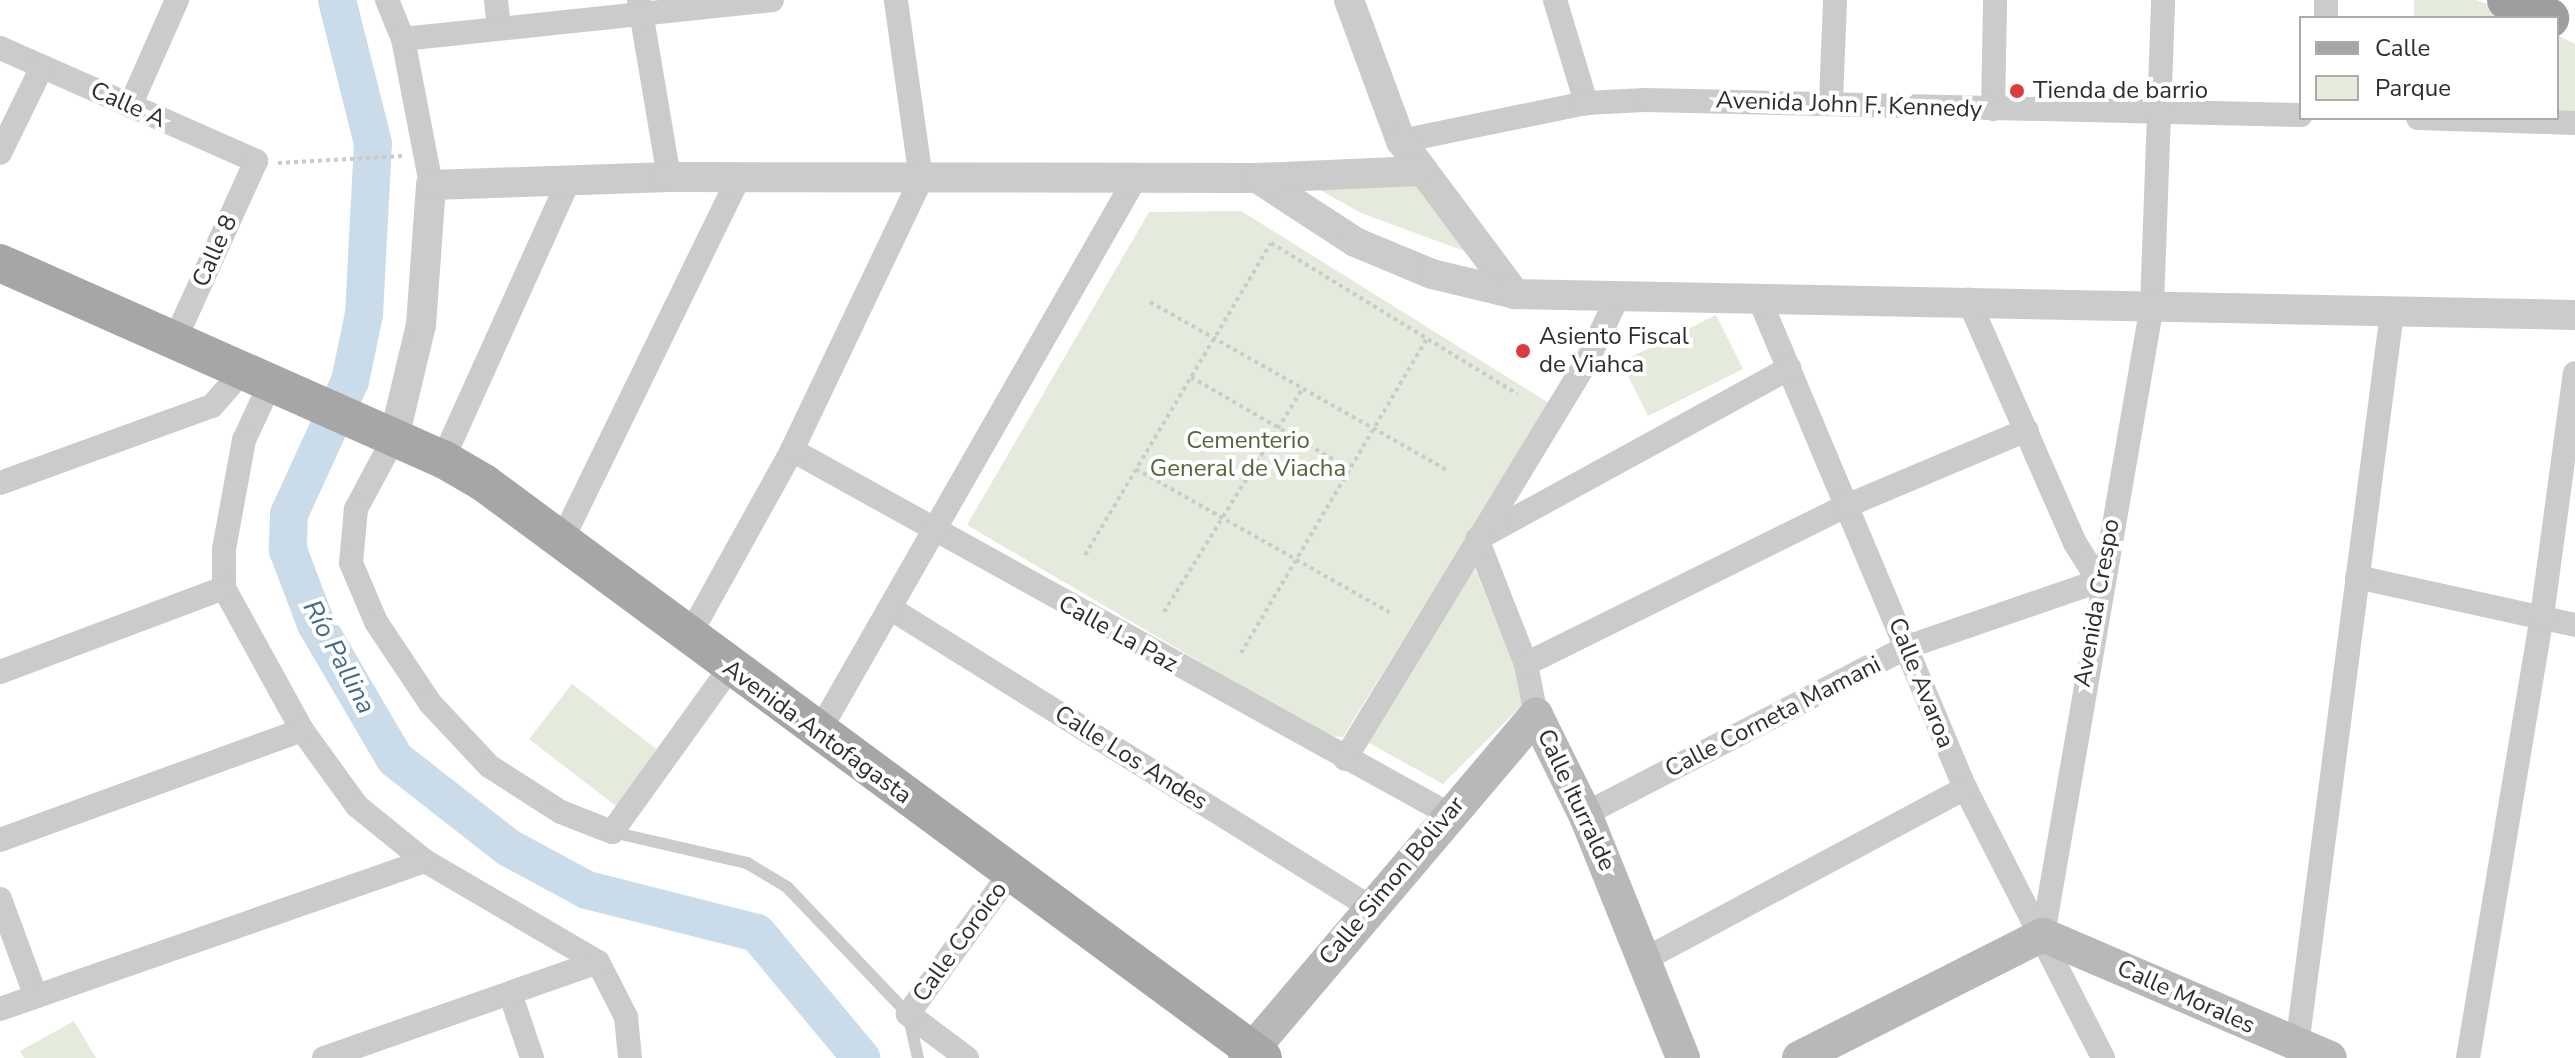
<!DOCTYPE html>
<html>
<head>
<meta charset="utf-8">
<style>
	body { margin:0 }
	#map { position:relative; width:2575px; height:1058px; overflow:hidden; background:#fff; font-family:"Nunito Sans",sans-serif }
	div>[style] { position:absolute }
	[style*='--x'] { left:calc(var(--x)*1px); top:calc(var(--y)*1px); width:calc(var(--w)*1px); rotate:calc(var(--a)*1deg) }
	.green>* { inset:0; background:#e4ebdd }
	.river>* { height:38px; margin:-19px; padding:0 19px; transform-origin:19px; border-radius:19px; background:#cadcea }
	.path>* { height:4px; margin-top:-2px; transform-origin:0; background:repeating-linear-gradient(90deg,#cbcbcb 0 4px,transparent 0 8px) }
	.service>* { height:12px; margin:-6px; padding:0 6px; transform-origin:6px; border-radius:6px; background:#cbcbcb }
	.minor>* { height:24px; margin:-12px; padding:0 12px; transform-origin:12px; border-radius:12px; background:#cbcbcb }
	.tertiary>* { height:30px; margin:-15px; padding:0 15px; transform-origin:15px; border-radius:15px; background:#cbcbcb }
	.secondary>* { height:34px; margin:-17px; padding:0 17px; transform-origin:17px; border-radius:17px; background:#b8b8b8 }
	.primary>* { height:38px; margin:-19px; padding:0 19px; transform-origin:19px; border-radius:19px; background:#a6a6a6 }
	.trunk>* { height:40px; margin:-20px; padding:0 20px; transform-origin:20px; border-radius:20px; background:#9e9e9e }
	.dots>* { width:22px; height:22px; translate:-50% -50%; box-sizing:border-box; border:4px solid #fff; border-radius:50% }
	span { translate:-50% -50%; white-space:nowrap; text-align:center; line-height:1.15; -webkit-text-stroke:8px #fff; paint-order:stroke }
	.poi-label { font-size:24px; color:#2e2e2e }
	.left { translate:0 -50%; text-align:left }
	.street-label { font-size:24px; color:#2e2e2e }
	.park-label { font-size:24px; color:#50673e }
	.water-label { font-size:26px; color:#416b8c; font-style:italic }
	.legend { position:absolute; left:2299px; top:16px; width:260px; height:104px; box-sizing:border-box; background:#fff; border:2px solid #ababab; margin:0; padding:10px 14px; list-style:none; font-size:24px; color:#2e2e2e }
	.legend li { display:flex; align-items:center; gap:16px; height:40px }
	.legend b { width:40px; border:2px solid #ababab }
</style>
</head>
<body>
<div id="map">
	<div class="green">
		<i style="clip-path:polygon(2414px 0,2476px 0,2524px 18px,2414px 18px)"></i>
		<i style="clip-path:polygon(2557px 35px,2575px 44px,2575px 111px,2557px 111px)"></i>
		<i style="clip-path:polygon(1423px 185px,1478px 256px,1361px 213px,1313px 186px)"></i>
		<i style="clip-path:polygon(1241px 211px,1549px 403px,1343px 737px,1326px 736px,967px 525px,1149px 212px)"></i>
		<i style="clip-path:polygon(1716px 315px,1743px 369px,1648px 416px,1621px 362px)"></i>
		<i style="clip-path:polygon(1475px 569px,1528px 699px,1443px 784px,1360px 738px)"></i>
		<i style="clip-path:polygon(572px 684px,659px 751px,616px 806px,529px 739px)"></i>
		<i style="clip-path:polygon(74px 1021px,96px 1058px,24px 1058px,20px 1051px)"></i>
	</div>
	<div class="river">
		<i style="--x:337;--y:0;--w:147;--a:75.9"></i>
		<i style="--x:373;--y:143;--w:171;--a:93"></i>
		<i style="--x:364;--y:314;--w:68;--a:101.8"></i>
		<i style="--x:350;--y:381;--w:146;--a:114.6"></i>
		<i style="--x:289;--y:514;--w:36;--a:92"></i>
		<i style="--x:288;--y:550;--w:79;--a:69.3"></i>
		<i style="--x:316;--y:624;--w:156;--a:59.7"></i>
		<i style="--x:395;--y:759;--w:145;--a:38"></i>
		<i style="--x:509;--y:848;--w:89;--a:28.3"></i>
		<i style="--x:587;--y:890;--w:175;--a:14.2"></i>
		<i style="--x:757;--y:933;--w:163;--a:50.2"></i>
	</div>
	<div class="path">
		<i style="--x:278;--y:163;--w:126;--a:-3.2"></i>
		<i style="--x:1150;--y:302;--w:343;--a:29.5"></i>
		<i style="--x:1191;--y:377;--w:179;--a:30.1"></i>
		<i style="--x:1136;--y:469;--w:291;--a:29.5"></i>
		<i style="--x:1085;--y:555;--w:363;--a:-59.2"></i>
		<i style="--x:1271;--y:243;--w:289;--a:31.5"></i>
		<i style="--x:1164;--y:612;--w:264;--a:-58.2"></i>
		<i style="--x:1241;--y:653;--w:365;--a:-59.4"></i>
	</div>
	<div class="service">
		<i style="--x:612;--y:832;--w:139;--a:12.9"></i>
		<i style="--x:747;--y:863;--w:47;--a:31"></i>
		<i style="--x:787;--y:887;--w:175;--a:46.4"></i>
		<i style="--x:908;--y:1014;--w:45;--a:77.2"></i>
	</div>
	<div class="minor">
		<i style="--x:387;--y:0;--w:42;--a:67.7"></i>
		<i style="--x:403;--y:39;--w:149;--a:79.1"></i>
		<i style="--x:496;--y:0;--w:28;--a:84"></i>
		<i style="--x:639;--y:0;--w:180;--a:80.4"></i>
		<i style="--x:1555;--y:0;--w:108;--a:73.2"></i>
		<i style="--x:2326;--y:18;--w:18;--a:-90"></i>
		<i style="--x:403;--y:39;--w:371;--a:-6"></i>
		<i style="--x:0;--y:48;--w:280;--a:23.8"></i>
		<i style="--x:256;--y:161;--w:199;--a:114.4"></i>
		<i style="--x:1831;--y:101;--w:101;--a:-87.7"></i>
		<i style="--x:130;--y:106;--w:116;--a:-66.1"></i>
		<i style="--x:1993;--y:109;--w:109;--a:-88.9"></i>
		<i style="--x:2418;--y:118;--w:157;--a:1.8"></i>
		<i style="--x:1401;--y:141;--w:189;--a:-11.6"></i>
		<i style="--x:1586;--y:103;--w:59;--a:-2.9"></i>
		<i style="--x:1645;--y:100;--w:656;--a:1.31"></i>
		<i style="--x:0;--y:153;--w:96;--a:-64"></i>
		<i style="--x:1759;--y:298;--w:532;--a:67.2"></i>
		<i style="--x:1965;--y:788;--w:303;--a:62.9"></i>
		<i style="--x:270;--y:384;--w:62;--a:114.9"></i>
		<i style="--x:244;--y:440;--w:111;--a:100.4"></i>
		<i style="--x:224;--y:549;--w:39;--a:90"></i>
		<i style="--x:224;--y:588;--w:162;--a:61.2"></i>
		<i style="--x:302;--y:730;--w:94;--a:54.1"></i>
		<i style="--x:357;--y:806;--w:87;--a:39"></i>
		<i style="--x:425;--y:861;--w:200;--a:30.3"></i>
		<i style="--x:598;--y:962;--w:62;--a:63"></i>
		<i style="--x:626;--y:1017;--w:41;--a:84.4"></i>
		<i style="--x:394;--y:438;--w:81;--a:118.2"></i>
		<i style="--x:356;--y:509;--w:54;--a:95.3"></i>
		<i style="--x:351;--y:563;--w:64;--a:67"></i>
		<i style="--x:376;--y:622;--w:97;--a:56.3"></i>
		<i style="--x:430;--y:703;--w:86;--a:46.9"></i>
		<i style="--x:489;--y:766;--w:85;--a:32.6"></i>
		<i style="--x:561;--y:812;--w:55;--a:21.4"></i>
		<i style="--x:612;--y:832;--w:202;--a:-54.3"></i>
		<i style="--x:792;--y:450;--w:749;--a:29"></i>
		<i style="--x:443;--y:459;--w:306;--a:-65.7"></i>
		<i style="--x:0;--y:483;--w:226;--a:-20"></i>
		<i style="--x:212;--y:406;--w:45;--a:-48.6"></i>
		<i style="--x:1479;--y:538;--w:354;--a:-28.7"></i>
		<i style="--x:1477;--y:539;--w:134;--a:68.6"></i>
		<i style="--x:1526;--y:664;--w:52;--a:78.9"></i>
		<i style="--x:562;--y:540;--w:404;--a:-64"></i>
		<i style="--x:2357;--y:577;--w:223;--a:12.4"></i>
		<i style="--x:893;--y:610;--w:562;--a:31.91"></i>
		<i style="--x:688;--y:638;--w:215;--a:-61"></i>
		<i style="--x:792;--y:450;--w:300;--a:-64.5"></i>
		<i style="--x:921;--y:179;--w:181;--a:-98"></i>
		<i style="--x:1526;--y:664;--w:357;--a:-26.3"></i>
		<i style="--x:1846;--y:506;--w:196;--a:-22.8"></i>
		<i style="--x:0;--y:672;--w:239;--a:-20.6"></i>
		<i style="--x:817;--y:735;--w:643;--a:-60.24"></i>
		<i style="--x:1345;--y:759;--w:464;--a:-58.7"></i>
		<i style="--x:1586;--y:363;--w:71;--a:-64.2"></i>
		<i style="--x:1585;--y:814;--w:363;--a:-27.4"></i>
		<i style="--x:1907;--y:647;--w:203;--a:-19"></i>
		<i style="--x:2099;--y:581;--w:45;--a:-122.3"></i>
		<i style="--x:2075;--y:543;--w:266;--a:-113.7"></i>
		<i style="--x:0;--y:840;--w:321;--a:-20"></i>
		<i style="--x:0;--y:899;--w:104;--a:69.8"></i>
		<i style="--x:2043;--y:935;--w:639;--a:-80.18"></i>
		<i style="--x:2152;--y:305;--w:305;--a:-87.9"></i>
		<i style="--x:1647;--y:958;--w:361;--a:-28.1"></i>
		<i style="--x:510;--y:993;--w:69;--a:71.3"></i>
		<i style="--x:0;--y:1009;--w:450;--a:-19.2"></i>
		<i style="--x:2297;--y:1046;--w:739;--a:-82.62"></i>
		<i style="--x:324;--y:1058;--w:290;--a:-19.3"></i>
		<i style="--x:967;--y:1058;--w:74;--a:-143.3"></i>
		<i style="--x:908;--y:1014;--w:175;--a:-54"></i>
		<i style="--x:2468;--y:1058;--w:448;--a:-80.5"></i>
		<i style="--x:2542;--y:616;--w:245;--a:-82.3"></i>
	</div>
	<div class="tertiary">
		<i style="--x:1349;--y:0;--w:150;--a:69.8"></i>
		<i style="--x:1401;--y:141;--w:191;--a:53.3"></i>
		<i style="--x:1257;--y:178;--w:117;--a:33.1"></i>
		<i style="--x:1355;--y:242;--w:83;--a:22.6"></i>
		<i style="--x:1432;--y:274;--w:85;--a:13.5"></i>
		<i style="--x:1515;--y:294;--w:1060;--a:1.13"></i>
		<i style="--x:394;--y:438;--w:116;--a:-76.6"></i>
		<i style="--x:421;--y:325;--w:140;--a:-85.9"></i>
		<i style="--x:431;--y:185;--w:238;--a:-1.9"></i>
		<i style="--x:669;--y:177;--w:588;--a:0.1"></i>
		<i style="--x:1257;--y:178;--w:162;--a:-2.5"></i>
	</div>
	<div class="secondary">
		<i style="--x:1245;--y:1058;--w:450;--a:-49.7"></i>
		<i style="--x:1536;--y:715;--w:110;--a:63.7"></i>
		<i style="--x:1585;--y:814;--w:263;--a:68.1"></i>
		<i style="--x:1799;--y:1058;--w:273;--a:-26.8"></i>
		<i style="--x:2043;--y:935;--w:312;--a:23.2"></i>
	</div>
	<div class="primary">
		<i style="--x:0;--y:263;--w:484;--a:23.9"></i>
		<i style="--x:443;--y:459;--w:48;--a:30.3"></i>
		<i style="--x:484;--y:483;--w:968;--a:36.43"></i>
	</div>
	<div class="trunk">
		<i style="--x:2507;--y:0;--w:46;--a:23.2"></i>
	</div>
	<div class="dots">
		<i style="left:2017px;top:91px;background:#da3c40"></i>
		<i style="left:1523px;top:351px;background:#da3c40"></i>
	</div>
	<div class="poi-label">
		<span class="left" style="left:2033px;top:91px">Tienda de barrio</span>
		<span class="left" style="left:1539px;top:351px">Asiento Fiscal<br>de Viahca</span>
	</div>
	<div class="street-label">
		<span style="left:128px;top:105px;rotate:24deg">Calle A</span>
		<span style="left:1849px;top:105px;rotate:2deg">Avenida John F. Kennedy</span>
		<span style="left:215px;top:251px;rotate:-66deg">Calle 8</span>
		<span style="left:2097px;top:603px;rotate:-80deg">Avenida Crespo</span>
		<span style="left:1118px;top:634px;rotate:29deg">Calle La Paz</span>
		<span style="left:1921px;top:683px;rotate:68deg">Calle Avaroa</span>
		<span style="left:1773px;top:717px;rotate:-27deg">Calle Corneta Mamani</span>
		<span style="left:817px;top:732px;rotate:36deg">Avenida Antofagasta</span>
		<span style="left:1131px;top:758px;rotate:32deg">Calle Los Andes</span>
		<span style="left:1576px;top:800px;rotate:65deg">Calle Iturralde</span>
		<span style="left:1392px;top:881px;rotate:-50deg">Calle Simon Bolivar</span>
		<span style="left:960px;top:942px;rotate:-54deg">Calle Coroico</span>
		<span style="left:2186px;top:997px;rotate:24deg">Calle Morales</span>
	</div>
	<div class="park-label">
		<span style="left:1248px;top:455px">Cementerio<br>General de Viacha</span>
	</div>
	<div class="water-label">
		<span style="left:339px;top:657px;rotate:62deg">Río Pallina</span>
	</div>
	<ul class="legend">
	<li><b style="height:10px;background:#a6a6a6"></b>Calle</li>
	<li><b style="height:22px;background:#e4ebdd"></b>Parque</li>
	</ul>
</div>
</body>
</html>
